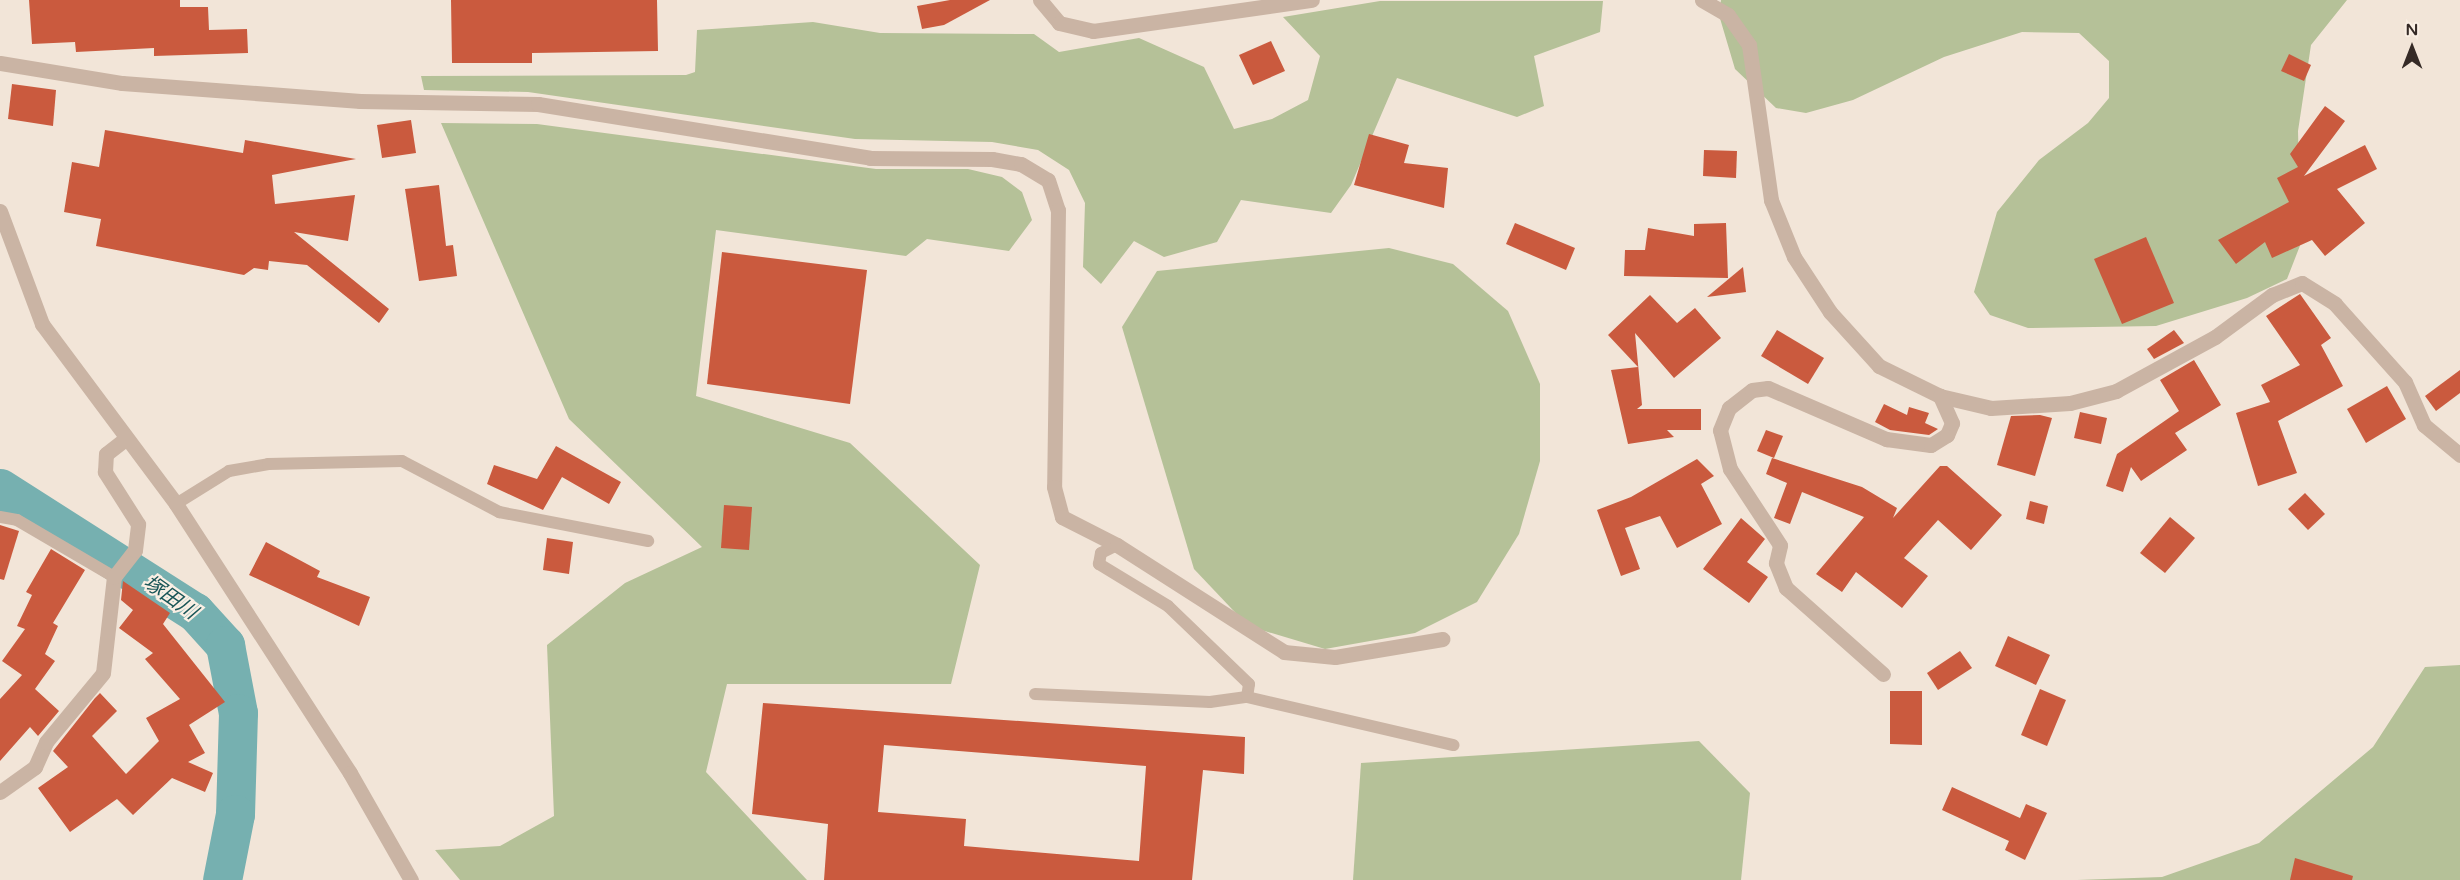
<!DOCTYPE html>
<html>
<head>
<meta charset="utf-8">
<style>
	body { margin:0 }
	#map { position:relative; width:2460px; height:880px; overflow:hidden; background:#f2e5d8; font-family:"Varela Round","Noto Sans JP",sans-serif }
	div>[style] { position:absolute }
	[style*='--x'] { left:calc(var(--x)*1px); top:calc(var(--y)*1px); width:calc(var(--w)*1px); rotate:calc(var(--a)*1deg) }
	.green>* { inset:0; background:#b5c198 }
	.water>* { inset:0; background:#76b0b0 }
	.river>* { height:39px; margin:-19.5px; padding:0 19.5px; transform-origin:19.5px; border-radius:19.5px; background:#76b0b0 }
	.building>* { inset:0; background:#ca5a3e }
	.service>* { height:12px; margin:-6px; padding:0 6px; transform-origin:6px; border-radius:6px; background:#cab4a4 }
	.minor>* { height:15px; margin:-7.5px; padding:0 7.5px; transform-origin:7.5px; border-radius:7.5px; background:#cab4a4 }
	.tertiary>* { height:15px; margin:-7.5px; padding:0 7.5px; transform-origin:7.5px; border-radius:7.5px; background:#cab4a4 }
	span { translate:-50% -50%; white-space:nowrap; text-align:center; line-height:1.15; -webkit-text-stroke:4.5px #faefe4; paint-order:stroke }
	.water-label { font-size:20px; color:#1a5658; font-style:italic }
	.north { position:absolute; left:2382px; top:18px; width:60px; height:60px; -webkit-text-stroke:4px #faefe4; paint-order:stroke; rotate:0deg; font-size:16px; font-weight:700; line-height:24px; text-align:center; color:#352a26 }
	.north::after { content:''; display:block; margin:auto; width:21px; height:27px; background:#352a26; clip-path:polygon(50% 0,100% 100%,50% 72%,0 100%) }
</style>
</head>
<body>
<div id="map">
	<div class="green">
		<i style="clip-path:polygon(1721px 0,2347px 0,2311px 45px,2298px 131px,2301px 243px,2287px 279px,2247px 298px,2156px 326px,2028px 328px,1990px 315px,1974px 292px,1997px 212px,2039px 160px,2088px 123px,2109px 98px,2109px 61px,2079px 33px,2022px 32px,1944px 57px,1853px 100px,1806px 113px,1776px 108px,1735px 69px,1719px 15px)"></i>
		<i style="clip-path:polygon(1380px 1px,1603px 1px,1600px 32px,1534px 56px,1544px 106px,1517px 117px,1397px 78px,1351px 185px,1331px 213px,1241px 200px,1217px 242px,1164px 257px,1134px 241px,1101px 284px,1083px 267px,1085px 203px,1069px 170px,1038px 150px,992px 142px,855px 139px,528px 92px,424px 90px,421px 76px,686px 75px,695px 72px,697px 30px,813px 22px,880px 33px,1034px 34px,1059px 52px,1139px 38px,1204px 67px,1234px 129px,1272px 119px,1308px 100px,1320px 56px,1283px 17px)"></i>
		<i style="clip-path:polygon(441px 123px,537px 124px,876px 169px,968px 169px,1002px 177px,1022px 192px,1032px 220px,1009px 251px,927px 239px,906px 256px,716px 230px,696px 396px,850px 443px,980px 565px,951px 684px,727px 684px,706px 772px,807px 880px,460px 880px,435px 850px,500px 846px,554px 816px,547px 645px,625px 583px,702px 547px,569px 419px)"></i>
		<i style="clip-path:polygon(1389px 248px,1453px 264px,1508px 311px,1540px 384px,1540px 461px,1519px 534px,1477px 602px,1415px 633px,1325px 649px,1248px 626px,1194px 569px,1122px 327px,1157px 271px)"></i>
		<i style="clip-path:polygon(2460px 665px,2460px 880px,2077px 880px,2162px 877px,2259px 843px,2373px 747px,2425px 667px)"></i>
		<i style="clip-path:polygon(1699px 741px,1750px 793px,1741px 880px,1353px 880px,1361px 763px)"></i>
	</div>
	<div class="water">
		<i style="clip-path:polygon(0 481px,121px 557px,115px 566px,103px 566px,15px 512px,0 499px)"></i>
	</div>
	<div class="river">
		<i style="--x:0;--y:488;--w:231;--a:32.5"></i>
		<i style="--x:195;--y:612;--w:45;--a:47.7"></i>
		<i style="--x:225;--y:645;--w:69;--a:79.2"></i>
		<i style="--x:238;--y:713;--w:101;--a:91.7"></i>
		<i style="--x:235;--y:814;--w:67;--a:101.1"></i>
	</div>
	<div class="building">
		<i style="clip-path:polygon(29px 0,180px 0,180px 7px,208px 7px,209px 30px,247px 29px,248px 53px,154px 56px,154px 48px,76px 52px,75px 42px,32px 44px)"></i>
		<i style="clip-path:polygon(451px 0,657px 0,658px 51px,532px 53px,532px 63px,452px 63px)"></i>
		<i style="clip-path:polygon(950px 0,990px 0,944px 25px,922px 29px,917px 6px)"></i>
		<i style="clip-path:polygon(1271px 41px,1285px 71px,1253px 85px,1239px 55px)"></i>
		<i style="clip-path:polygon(2289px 54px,2311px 65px,2304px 81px,2281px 71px)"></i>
		<i style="clip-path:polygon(12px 84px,56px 90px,53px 126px,8px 119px)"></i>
		<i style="clip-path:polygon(2325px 106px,2345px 121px,2304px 176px,2365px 145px,2377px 169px,2337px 189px,2365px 223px,2325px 256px,2312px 240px,2272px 258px,2265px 242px,2236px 264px,2218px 240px,2289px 202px,2277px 178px,2298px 167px,2290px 154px)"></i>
		<i style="clip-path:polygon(411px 120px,416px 153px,382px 158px,377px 125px)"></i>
		<i style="clip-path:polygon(105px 130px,243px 153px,245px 140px,356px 159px,272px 175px,275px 204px,355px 195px,348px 241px,294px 232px,389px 309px,379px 323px,307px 265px,269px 261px,268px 270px,254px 268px,244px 275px,96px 246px,101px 219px,64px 212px,72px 162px,99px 167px)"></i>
		<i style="clip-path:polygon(1369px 134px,1409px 145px,1404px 163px,1448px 168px,1444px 208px,1354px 185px)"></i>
		<i style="clip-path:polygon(1704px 150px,1737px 151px,1736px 178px,1703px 176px)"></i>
		<i style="clip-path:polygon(439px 185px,446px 246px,453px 245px,457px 276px,419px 281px,405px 189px)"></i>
		<i style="clip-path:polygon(1515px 223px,1575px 248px,1566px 270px,1506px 244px)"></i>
		<i style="clip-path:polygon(1726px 223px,1728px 278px,1624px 276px,1625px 250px,1645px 250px,1648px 228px,1694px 236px,1694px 224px)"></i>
		<i style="clip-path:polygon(2146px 237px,2174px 303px,2122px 324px,2094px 259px)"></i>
		<i style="clip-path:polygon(722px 252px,867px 270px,850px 404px,707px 384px)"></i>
		<i style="clip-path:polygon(1743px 267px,1746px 292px,1707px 297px)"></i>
		<i style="clip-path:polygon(2300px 294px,2331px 338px,2321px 345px,2343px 386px,2278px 421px,2297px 473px,2258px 486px,2236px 413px,2270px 402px,2261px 385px,2300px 365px,2266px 316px)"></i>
		<i style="clip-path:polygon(1650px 295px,1677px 323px,1695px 308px,1721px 338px,1674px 378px,1635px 333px,1642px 405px,1637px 409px,1701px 409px,1701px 430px,1667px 430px,1674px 437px,1628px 444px,1611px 370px,1638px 367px,1608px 335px)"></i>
		<i style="clip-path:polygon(1777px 330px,1824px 358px,1808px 384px,1761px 356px)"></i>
		<i style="clip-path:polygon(2174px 330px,2184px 343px,2154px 359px,2147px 349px)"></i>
		<i style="clip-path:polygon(2194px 360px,2221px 405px,2175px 433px,2187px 450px,2141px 481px,2131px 467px,2123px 492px,2106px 486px,2117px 454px,2179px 411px,2160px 380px)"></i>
		<i style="clip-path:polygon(2460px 370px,2460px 393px,2436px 411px,2425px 396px)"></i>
		<i style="clip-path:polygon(2387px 386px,2406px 419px,2366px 443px,2347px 409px)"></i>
		<i style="clip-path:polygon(1884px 404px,1907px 415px,1909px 407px,1929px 413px,1925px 423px,1938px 429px,1929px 435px,1890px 430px,1875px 422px)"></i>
		<i style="clip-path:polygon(2080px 412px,2107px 418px,2101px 444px,2074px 438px)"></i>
		<i style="clip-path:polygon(2040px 415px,2052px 418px,2035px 476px,1997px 465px,2011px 416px)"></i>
		<i style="clip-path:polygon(1766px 430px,1783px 436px,1774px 458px,1757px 451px)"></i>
		<i style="clip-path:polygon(556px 446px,621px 482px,609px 504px,562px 477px,543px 510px,487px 484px,494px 465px,537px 479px)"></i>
		<i style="clip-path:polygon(1772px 458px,1862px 487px,1897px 508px,1893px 518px,1940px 466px,1947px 466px,2002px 515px,1971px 550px,1938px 520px,1904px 558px,1928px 576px,1902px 608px,1856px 572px,1842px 592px,1816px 574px,1864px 517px,1802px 492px,1790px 524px,1774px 518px,1787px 483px,1766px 474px)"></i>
		<i style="clip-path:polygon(1697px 459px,1714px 476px,1701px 484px,1722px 524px,1677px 548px,1660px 516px,1625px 528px,1640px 569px,1621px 576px,1597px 510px,1631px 497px)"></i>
		<i style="clip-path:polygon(2305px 493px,2325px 514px,2308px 530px,2288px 509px)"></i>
		<i style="clip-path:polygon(2030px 501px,2048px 506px,2044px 524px,2026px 519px)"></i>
		<i style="clip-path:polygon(724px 505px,752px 507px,749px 550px,721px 548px)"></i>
		<i style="clip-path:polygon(2170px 517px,2195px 538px,2165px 573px,2140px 553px)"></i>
		<i style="clip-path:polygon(1741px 518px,1765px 539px,1747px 562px,1768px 577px,1749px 603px,1703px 569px)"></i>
		<i style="clip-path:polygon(0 525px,19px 531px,4px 580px,0 579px)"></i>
		<i style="clip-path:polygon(547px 538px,573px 542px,569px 574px,543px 570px)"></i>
		<i style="clip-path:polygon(266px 542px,320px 571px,317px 577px,370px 597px,359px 626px,249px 575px)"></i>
		<i style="clip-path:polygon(51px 549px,85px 570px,53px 623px,58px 626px,45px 654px,55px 661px,35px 689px,59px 711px,38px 736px,30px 727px,0 761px,0 699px,22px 675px,2px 661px,25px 629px,17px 626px,32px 595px,26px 592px)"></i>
		<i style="clip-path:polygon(123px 581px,170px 613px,163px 624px,225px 702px,189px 725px,205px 753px,188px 762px,213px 773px,205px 792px,172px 778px,133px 815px,117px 799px,70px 832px,38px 788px,68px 767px,53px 751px,95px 698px,100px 693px,117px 711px,92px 736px,126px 774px,159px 741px,146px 718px,180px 699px,145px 659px,153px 653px,119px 628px,133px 610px,121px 600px)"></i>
		<i style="clip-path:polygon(2008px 636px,2050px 655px,2036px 685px,1995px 666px)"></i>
		<i style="clip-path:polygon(1960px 651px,1972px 668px,1938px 690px,1927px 673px)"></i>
		<i style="clip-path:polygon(2040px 689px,2066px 700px,2047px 746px,2021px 735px)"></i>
		<i style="clip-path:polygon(1890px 691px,1922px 691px,1922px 745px,1890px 744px)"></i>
		<i style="clip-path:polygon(evenodd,763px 703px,1245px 737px,1244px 774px,1203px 770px,1192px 880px,824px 880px,828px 824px,752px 814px,763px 703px,884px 745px,1146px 766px,1139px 861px,964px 846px,966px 819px,878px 812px,884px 745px)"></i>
		<i style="clip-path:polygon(1952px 787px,2020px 818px,2026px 804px,2047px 813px,2025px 860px,2005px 850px,2009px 841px,1942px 810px)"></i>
		<i style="clip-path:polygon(2295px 858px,2353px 876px,2352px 880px,2290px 880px)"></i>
	</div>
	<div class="service">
		<i style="--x:176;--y:504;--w:62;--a:-31.9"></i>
		<i style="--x:229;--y:471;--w:40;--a:-10"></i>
		<i style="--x:268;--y:464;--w:134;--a:-1.3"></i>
		<i style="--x:402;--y:461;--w:110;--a:27.7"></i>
		<i style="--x:499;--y:512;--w:152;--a:11"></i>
		<i style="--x:0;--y:517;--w:17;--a:10"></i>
		<i style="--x:17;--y:520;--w:113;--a:30.4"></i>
		<i style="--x:1035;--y:694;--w:175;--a:2.6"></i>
		<i style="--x:1210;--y:702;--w:37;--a:-8"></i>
		<i style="--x:1247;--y:697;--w:13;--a:-81"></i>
		<i style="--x:1249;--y:684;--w:112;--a:-136.1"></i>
		<i style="--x:1168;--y:606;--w:81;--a:-148.7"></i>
		<i style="--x:1099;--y:564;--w:11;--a:-80"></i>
		<i style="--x:1101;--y:553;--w:18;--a:-27"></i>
		<i style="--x:1247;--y:697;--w:212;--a:13.1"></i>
	</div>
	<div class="minor">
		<i style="--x:1040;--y:0;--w:30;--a:50"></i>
		<i style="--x:1059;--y:23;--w:35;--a:13"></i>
		<i style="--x:1093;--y:31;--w:221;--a:-8.1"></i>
		<i style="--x:1702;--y:0;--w:30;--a:30"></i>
		<i style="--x:1728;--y:15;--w:37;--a:55"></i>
		<i style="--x:1749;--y:45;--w:157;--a:81.9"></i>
		<i style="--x:1771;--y:200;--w:61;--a:68"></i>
		<i style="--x:1794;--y:257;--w:66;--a:56.8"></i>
		<i style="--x:1830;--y:312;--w:73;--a:47.8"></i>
		<i style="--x:1879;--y:366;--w:68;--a:26.2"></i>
		<i style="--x:1940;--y:396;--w:52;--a:13.2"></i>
		<i style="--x:1991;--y:408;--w:79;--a:-3.6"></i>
		<i style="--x:2070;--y:403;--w:48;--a:-14.6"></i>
		<i style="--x:2116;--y:391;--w:113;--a:-28.6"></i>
		<i style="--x:2215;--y:337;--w:71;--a:-36.4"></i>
		<i style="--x:2272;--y:295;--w:32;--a:-22"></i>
		<i style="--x:2302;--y:283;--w:39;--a:32"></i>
		<i style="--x:2335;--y:304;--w:105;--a:48.1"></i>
		<i style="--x:2405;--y:382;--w:47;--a:66.2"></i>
		<i style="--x:2424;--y:425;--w:47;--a:39.8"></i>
		<i style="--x:0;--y:63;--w:124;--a:9.3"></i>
		<i style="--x:122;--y:83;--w:239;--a:4.3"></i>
		<i style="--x:360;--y:101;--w:178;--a:1"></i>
		<i style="--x:538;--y:104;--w:336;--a:9.2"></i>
		<i style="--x:870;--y:158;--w:122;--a:0.5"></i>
		<i style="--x:992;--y:159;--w:29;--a:10"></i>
		<i style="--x:1021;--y:164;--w:31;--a:31"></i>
		<i style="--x:1048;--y:180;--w:32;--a:72"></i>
		<i style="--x:1058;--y:210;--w:277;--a:90.8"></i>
		<i style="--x:1054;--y:487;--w:31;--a:75"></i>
		<i style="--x:1062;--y:517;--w:62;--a:27"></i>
		<i style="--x:1117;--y:545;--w:198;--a:32.6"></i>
		<i style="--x:1284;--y:652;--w:51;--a:5.6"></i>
		<i style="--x:1335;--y:657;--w:109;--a:-9.5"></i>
		<i style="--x:1883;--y:674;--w:130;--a:-138.4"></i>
		<i style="--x:1786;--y:588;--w:27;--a:-112"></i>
		<i style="--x:1776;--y:563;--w:18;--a:-77"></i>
		<i style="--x:1780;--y:545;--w:91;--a:-123.3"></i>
		<i style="--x:1730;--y:469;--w:40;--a:-104.4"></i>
		<i style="--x:1720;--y:430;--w:24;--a:-68"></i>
		<i style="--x:1729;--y:408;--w:29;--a:-38"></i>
		<i style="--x:1752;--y:390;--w:16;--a:-7"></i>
		<i style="--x:1768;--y:388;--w:129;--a:23.4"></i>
		<i style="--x:1886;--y:439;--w:45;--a:7.6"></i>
		<i style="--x:1931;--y:445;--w:19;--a:-32"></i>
		<i style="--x:1947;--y:435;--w:13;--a:-67"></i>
		<i style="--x:1952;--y:423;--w:30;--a:-114"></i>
		<i style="--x:0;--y:792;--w:43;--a:-35.5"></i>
		<i style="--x:35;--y:767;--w:27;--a:-66"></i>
		<i style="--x:46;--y:742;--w:89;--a:-50.4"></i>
		<i style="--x:103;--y:673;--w:97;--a:-83.5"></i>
		<i style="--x:114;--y:577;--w:34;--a:-52"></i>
		<i style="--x:135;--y:550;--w:26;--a:-83"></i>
		<i style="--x:138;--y:524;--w:62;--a:-122.4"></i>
		<i style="--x:105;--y:472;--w:18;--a:-87"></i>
		<i style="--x:106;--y:454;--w:24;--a:-38"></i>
	</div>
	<div class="tertiary">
		<i style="--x:0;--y:211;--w:121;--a:69.6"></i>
		<i style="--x:42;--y:324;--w:224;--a:53.3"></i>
		<i style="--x:176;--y:504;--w:320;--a:57.1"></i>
		<i style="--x:350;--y:773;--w:123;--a:60.3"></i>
	</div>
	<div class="water-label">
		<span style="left:170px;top:598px;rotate:35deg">塚田川</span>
	</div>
	<div class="north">N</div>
</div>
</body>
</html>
